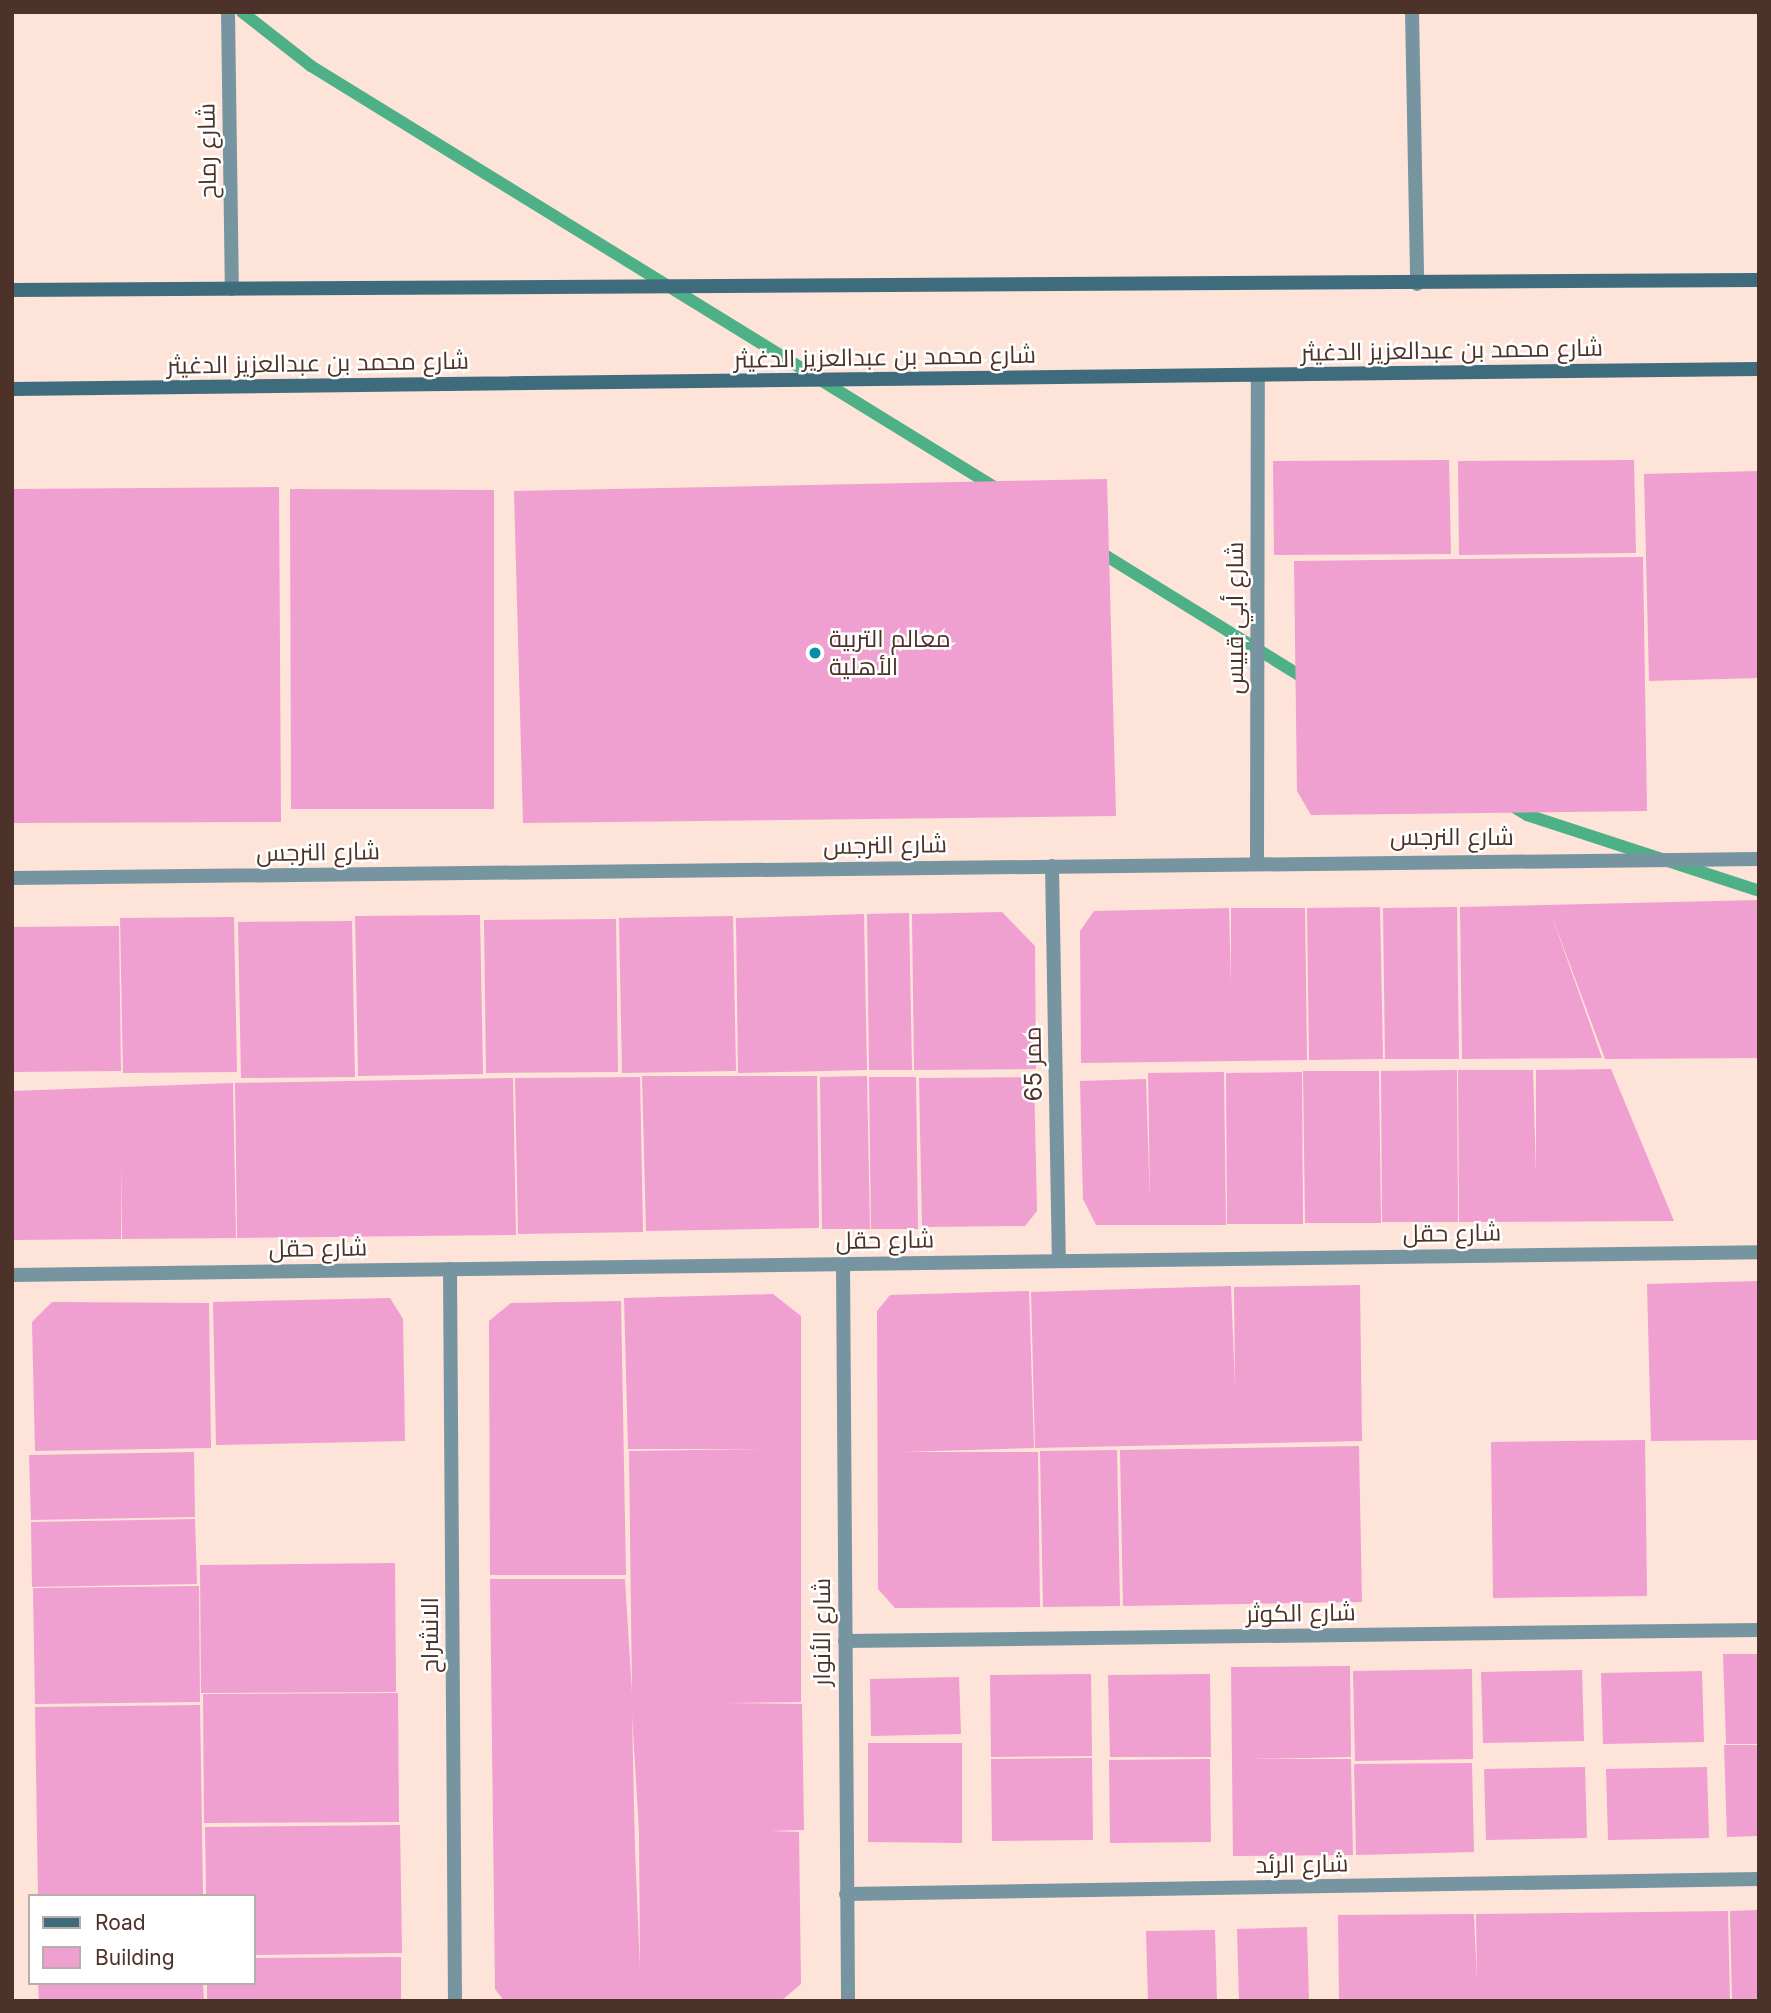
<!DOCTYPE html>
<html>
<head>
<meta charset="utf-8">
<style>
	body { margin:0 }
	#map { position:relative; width:1771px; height:2013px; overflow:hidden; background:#fee3d8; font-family:Inter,Cairo,sans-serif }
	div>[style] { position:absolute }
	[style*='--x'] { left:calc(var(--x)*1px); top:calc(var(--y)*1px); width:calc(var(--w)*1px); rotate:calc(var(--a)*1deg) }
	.stream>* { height:12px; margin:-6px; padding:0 6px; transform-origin:6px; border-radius:6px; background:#4eb086 }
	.building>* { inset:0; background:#ef9fd0 }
	.street>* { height:14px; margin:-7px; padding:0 7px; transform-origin:7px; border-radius:7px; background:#7795a0 }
	.secondary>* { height:14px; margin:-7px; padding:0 7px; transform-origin:7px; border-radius:7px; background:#3f6c7c }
	.dots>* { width:19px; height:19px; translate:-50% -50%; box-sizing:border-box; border:4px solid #fff; border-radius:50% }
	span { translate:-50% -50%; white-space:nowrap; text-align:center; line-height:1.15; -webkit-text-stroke:5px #fff; paint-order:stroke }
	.street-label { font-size:24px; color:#4c3228 }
	.poi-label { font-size:24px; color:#4c3228 }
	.left { translate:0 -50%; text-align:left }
	.frame { position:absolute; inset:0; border:14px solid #4c3228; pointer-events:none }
	.legend { position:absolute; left:28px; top:1894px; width:228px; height:91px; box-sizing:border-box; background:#fff; border:2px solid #b7ada9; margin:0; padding:9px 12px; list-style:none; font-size:21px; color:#4c3228 }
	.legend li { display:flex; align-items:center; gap:14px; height:35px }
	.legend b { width:35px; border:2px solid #b7ada9 }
</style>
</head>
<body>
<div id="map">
	<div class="stream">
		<i style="--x:242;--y:12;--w:88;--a:38"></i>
		<i style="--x:311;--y:66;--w:808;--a:31.64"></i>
		<i style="--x:1095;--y:549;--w:251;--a:31.7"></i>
		<i style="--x:1509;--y:804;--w:21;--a:31"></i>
		<i style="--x:1527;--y:815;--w:244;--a:18.1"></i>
	</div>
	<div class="building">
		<i style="clip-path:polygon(1449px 460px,1451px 554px,1274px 555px,1273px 461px)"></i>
		<i style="clip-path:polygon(1634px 460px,1636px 553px,1459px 555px,1458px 461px)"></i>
		<i style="clip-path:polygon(1759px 471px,1759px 678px,1649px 681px,1644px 474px)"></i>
		<i style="clip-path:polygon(1107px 479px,1116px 816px,523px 823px,514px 491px)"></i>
		<i style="clip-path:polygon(279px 487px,281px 822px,12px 823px,12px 489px)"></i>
		<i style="clip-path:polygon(290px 489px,494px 490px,494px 809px,291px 809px)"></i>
		<i style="clip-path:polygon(1643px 557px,1647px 811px,1311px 815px,1297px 791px,1294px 561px)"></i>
		<i style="clip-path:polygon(1759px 900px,1759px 1058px,1605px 1059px,1550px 911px,1602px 1058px,1462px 1059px,1460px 907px)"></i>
		<i style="clip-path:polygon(1380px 907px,1383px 1059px,1309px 1060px,1307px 908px)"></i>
		<i style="clip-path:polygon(1457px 907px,1459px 1059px,1385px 1059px,1383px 908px)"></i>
		<i style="clip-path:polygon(1229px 908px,1231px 985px,1231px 908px,1305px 908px,1307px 1060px,1081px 1063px,1080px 931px,1094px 911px)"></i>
		<i style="clip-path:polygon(1002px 912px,1035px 946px,1036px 1069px,914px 1070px,912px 914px)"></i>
		<i style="clip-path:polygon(909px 913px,912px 1070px,869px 1070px,867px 914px)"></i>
		<i style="clip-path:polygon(864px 914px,867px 1070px,738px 1073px,736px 918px)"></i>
		<i style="clip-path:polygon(480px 915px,483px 1074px,358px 1076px,355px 916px)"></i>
		<i style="clip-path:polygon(733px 916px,736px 1071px,622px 1073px,619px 918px)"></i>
		<i style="clip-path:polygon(234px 917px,237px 1072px,123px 1073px,120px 918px)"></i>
		<i style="clip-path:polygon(616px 919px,618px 1072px,486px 1073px,484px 920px)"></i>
		<i style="clip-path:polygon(352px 921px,355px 1077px,241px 1078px,238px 922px)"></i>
		<i style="clip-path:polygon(119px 926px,121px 1071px,12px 1072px,12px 927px)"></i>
		<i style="clip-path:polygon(1611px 1069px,1674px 1221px,1459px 1222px,1458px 1070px,1533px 1070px,1536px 1174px,1536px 1070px)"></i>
		<i style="clip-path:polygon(1457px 1070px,1458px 1222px,1382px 1222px,1381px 1071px)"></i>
		<i style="clip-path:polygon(1303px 1071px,1379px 1071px,1381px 1223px,1305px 1223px)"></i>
		<i style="clip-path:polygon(1224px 1072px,1226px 1225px,1096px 1225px,1083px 1199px,1080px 1081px,1146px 1079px,1150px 1202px,1148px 1073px)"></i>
		<i style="clip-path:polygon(1302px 1072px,1303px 1224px,1227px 1224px,1226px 1073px)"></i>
		<i style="clip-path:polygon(642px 1076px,817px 1076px,819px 1228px,646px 1231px)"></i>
		<i style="clip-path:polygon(867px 1076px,870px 1229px,822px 1229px,820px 1077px)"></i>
		<i style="clip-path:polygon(640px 1077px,643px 1232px,518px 1234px,515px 1078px)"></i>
		<i style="clip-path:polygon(869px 1077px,916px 1077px,918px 1229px,871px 1229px)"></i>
		<i style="clip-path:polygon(1034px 1077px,1037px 1211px,1025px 1226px,922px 1227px,919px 1078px)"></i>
		<i style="clip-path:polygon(513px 1078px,516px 1235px,237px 1238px,235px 1083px)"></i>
		<i style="clip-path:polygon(233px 1083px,236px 1238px,122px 1239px,121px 1159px,121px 1239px,12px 1240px,12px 1091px)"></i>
		<i style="clip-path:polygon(1759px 1281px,1759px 1440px,1651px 1441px,1647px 1284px)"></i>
		<i style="clip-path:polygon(1360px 1285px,1362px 1441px,1035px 1448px,1031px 1292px,1231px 1286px,1235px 1387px,1234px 1287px)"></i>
		<i style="clip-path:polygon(1029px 1291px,1034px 1448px,902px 1452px,1038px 1452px,1040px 1607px,895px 1608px,878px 1589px,877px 1311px,890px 1295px)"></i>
		<i style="clip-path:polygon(evenodd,773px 1294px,801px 1316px,801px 1702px,724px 1703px,802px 1704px,804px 1830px,770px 1831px,799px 1832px,801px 1984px,782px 2000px,504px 2001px,495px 1989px,490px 1579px,625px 1579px,632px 1694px,629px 1451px,768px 1449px,628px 1449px,624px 1298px,773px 1294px,632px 1714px,639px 1832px,640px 1969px,635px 1849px,632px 1714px)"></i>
		<i style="clip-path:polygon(390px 1298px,403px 1319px,405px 1441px,216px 1445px,213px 1302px)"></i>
		<i style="clip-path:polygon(621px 1301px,626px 1575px,490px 1575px,489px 1321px,511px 1303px)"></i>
		<i style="clip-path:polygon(52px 1302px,209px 1303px,211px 1448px,35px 1451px,32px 1322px)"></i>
		<i style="clip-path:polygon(1645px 1440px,1647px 1596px,1493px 1598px,1491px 1442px)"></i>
		<i style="clip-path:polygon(1359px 1446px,1362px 1602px,1123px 1606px,1120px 1450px)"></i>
		<i style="clip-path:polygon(1117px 1450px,1120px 1606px,1043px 1607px,1040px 1451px)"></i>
		<i style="clip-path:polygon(194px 1452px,195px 1517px,31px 1520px,29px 1455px)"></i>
		<i style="clip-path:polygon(195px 1519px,197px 1584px,32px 1587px,31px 1522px)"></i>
		<i style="clip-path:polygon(395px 1563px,396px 1692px,201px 1693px,200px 1565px)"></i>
		<i style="clip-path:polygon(199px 1586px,200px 1702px,35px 1704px,33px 1588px)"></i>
		<i style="clip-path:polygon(1723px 1654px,1759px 1654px,1759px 1744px,1726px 1744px)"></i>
		<i style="clip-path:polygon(1350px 1666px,1351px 1757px,1252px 1759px,1351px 1759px,1353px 1855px,1233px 1856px,1231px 1667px)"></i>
		<i style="clip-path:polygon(1472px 1669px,1473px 1759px,1355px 1761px,1353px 1671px)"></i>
		<i style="clip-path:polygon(1582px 1670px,1584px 1741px,1483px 1743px,1481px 1672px)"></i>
		<i style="clip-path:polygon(1702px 1671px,1704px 1742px,1603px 1744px,1601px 1673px)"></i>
		<i style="clip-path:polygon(1091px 1674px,1092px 1756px,991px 1757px,990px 1675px)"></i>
		<i style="clip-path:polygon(1210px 1674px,1211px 1757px,1110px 1757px,1108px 1675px)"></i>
		<i style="clip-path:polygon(959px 1677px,961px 1734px,871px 1736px,870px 1679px)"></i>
		<i style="clip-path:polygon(398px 1693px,399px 1822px,204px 1823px,203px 1694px)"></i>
		<i style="clip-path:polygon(200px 1705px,203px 1896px,38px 1896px,35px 1707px)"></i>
		<i style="clip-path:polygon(868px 1743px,962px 1743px,962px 1843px,868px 1842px)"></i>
		<i style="clip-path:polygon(1724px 1745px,1759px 1745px,1759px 1836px,1727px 1837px)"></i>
		<i style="clip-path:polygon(1092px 1758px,1093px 1840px,992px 1841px,991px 1759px)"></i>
		<i style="clip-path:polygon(1210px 1759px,1211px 1842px,1110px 1843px,1109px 1760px)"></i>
		<i style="clip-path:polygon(1472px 1763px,1474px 1852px,1356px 1855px,1354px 1764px)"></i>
		<i style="clip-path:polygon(1585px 1767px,1587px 1838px,1486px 1840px,1484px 1769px)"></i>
		<i style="clip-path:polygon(1707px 1767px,1709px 1838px,1608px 1840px,1606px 1769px)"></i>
		<i style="clip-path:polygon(400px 1825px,402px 1953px,254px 1955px,254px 1896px,206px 1896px,205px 1827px)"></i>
		<i style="clip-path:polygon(1759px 1910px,1759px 2001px,1732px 2001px,1730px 1911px)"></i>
		<i style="clip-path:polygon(1728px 1911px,1730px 2001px,1339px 2001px,1338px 1915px,1474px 1914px,1477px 1981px,1476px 1914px)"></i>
		<i style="clip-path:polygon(1307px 1927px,1309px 2001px,1239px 2001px,1237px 1929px)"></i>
		<i style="clip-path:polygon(1215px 1930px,1217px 2001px,1148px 2001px,1146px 1931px)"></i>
		<i style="clip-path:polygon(401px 1957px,401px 2001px,207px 2001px,207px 1983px,254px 1983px,254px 1958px)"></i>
		<i style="clip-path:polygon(38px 1983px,203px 1983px,204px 2001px,39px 2001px)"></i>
	</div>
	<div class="street">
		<i style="--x:228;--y:12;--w:277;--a:89.2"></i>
		<i style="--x:1412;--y:12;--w:272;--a:88.9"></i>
		<i style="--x:1257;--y:861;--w:486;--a:-89.9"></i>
		<i style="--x:1052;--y:866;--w:395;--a:89"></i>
		<i style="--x:12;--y:878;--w:1747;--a:-0.62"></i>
		<i style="--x:843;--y:1263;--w:738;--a:89.61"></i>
		<i style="--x:450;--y:1269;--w:732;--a:89.61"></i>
		<i style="--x:12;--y:1275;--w:1747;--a:-0.75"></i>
		<i style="--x:845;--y:1641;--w:914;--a:-0.69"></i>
		<i style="--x:846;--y:1894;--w:913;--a:-0.94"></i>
	</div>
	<div class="secondary">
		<i style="--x:12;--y:290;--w:1747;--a:-0.33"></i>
		<i style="--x:12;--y:389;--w:1747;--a:-0.66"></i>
	</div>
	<div class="dots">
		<i style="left:815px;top:653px;background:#098bac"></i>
	</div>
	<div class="street-label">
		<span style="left:207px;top:151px;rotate:-91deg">شارع رماح</span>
		<span style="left:1452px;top:350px;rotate:-1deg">شارع محمد بن عبدالعزيز الدغيثر</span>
		<span style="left:885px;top:357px;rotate:-1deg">شارع محمد بن عبدالعزيز الدغيثر</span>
		<span style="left:318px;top:363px;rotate:-1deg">شارع محمد بن عبدالعزيز الدغيثر</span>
		<span style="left:1235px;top:618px;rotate:-90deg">شارع أبي قبيس</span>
		<span style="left:1452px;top:837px">شارع النرجس</span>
		<span style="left:885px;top:845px;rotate:-1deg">شارع النرجس</span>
		<span style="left:318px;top:852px;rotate:-1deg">شارع النرجس</span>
		<span style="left:1033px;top:1064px;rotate:-91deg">ممر 65</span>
		<span style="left:1452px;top:1233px;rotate:-1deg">شارع حقل</span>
		<span style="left:885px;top:1240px;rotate:-1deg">شارع حقل</span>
		<span style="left:318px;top:1248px;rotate:-1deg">شارع حقل</span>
		<span style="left:1301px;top:1613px;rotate:-1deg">شارع الكوثر</span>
		<span style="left:822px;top:1632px;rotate:-90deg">شارع الأنوار</span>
		<span style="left:430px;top:1635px;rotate:-90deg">الانشراح</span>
		<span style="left:1302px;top:1864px;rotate:-1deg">شارع الرئد</span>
	</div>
	<div class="poi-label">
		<span class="left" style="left:829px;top:653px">معالم التربية<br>الأهلية</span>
	</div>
	<div class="frame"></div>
	<ul class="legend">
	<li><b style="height:9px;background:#3f6c7c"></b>Road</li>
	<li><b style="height:19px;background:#ef9fd0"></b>Building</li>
	</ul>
</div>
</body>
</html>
